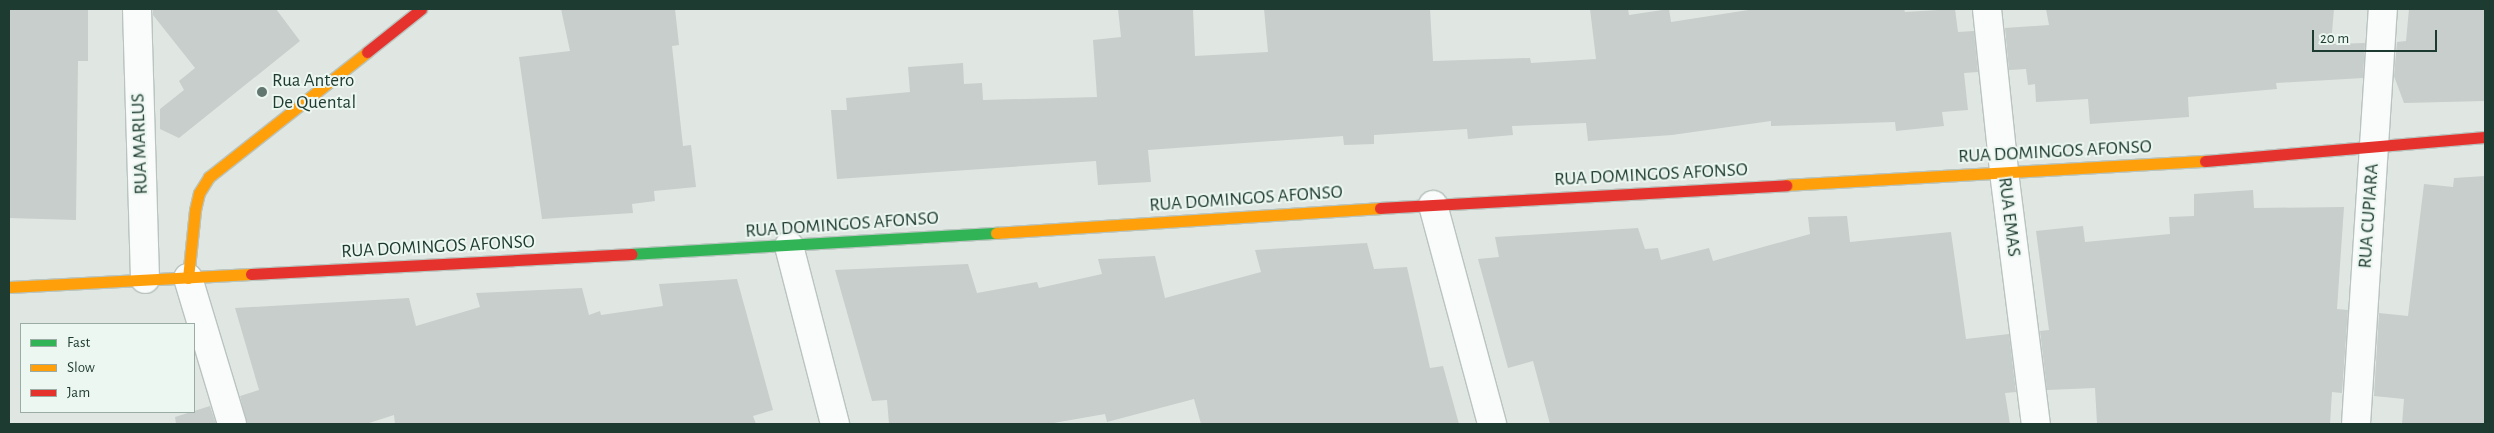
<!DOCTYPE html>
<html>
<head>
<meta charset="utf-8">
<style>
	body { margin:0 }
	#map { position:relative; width:2494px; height:433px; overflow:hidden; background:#e0e7e3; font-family:"Alegreya Sans",sans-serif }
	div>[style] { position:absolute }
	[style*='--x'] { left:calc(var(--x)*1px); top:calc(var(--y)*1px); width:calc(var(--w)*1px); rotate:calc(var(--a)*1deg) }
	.building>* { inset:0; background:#c7cecb }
	.roads { filter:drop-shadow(1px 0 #b9c4bf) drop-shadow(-1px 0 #b9c4bf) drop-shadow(0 1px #b9c4bf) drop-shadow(0 -1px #b9c4bf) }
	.street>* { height:28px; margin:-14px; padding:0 14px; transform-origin:14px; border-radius:14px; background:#fafbfb }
	.fast>* { height:11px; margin:-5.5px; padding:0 5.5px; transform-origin:5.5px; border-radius:5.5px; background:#30b455 }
	.slow>* { height:11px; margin:-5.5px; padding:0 5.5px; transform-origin:5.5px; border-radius:5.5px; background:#ff9f0a }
	.jam>* { height:11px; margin:-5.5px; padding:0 5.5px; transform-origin:5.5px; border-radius:5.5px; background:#e5322d }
	.dots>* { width:14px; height:14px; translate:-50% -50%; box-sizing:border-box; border:2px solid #edf7f1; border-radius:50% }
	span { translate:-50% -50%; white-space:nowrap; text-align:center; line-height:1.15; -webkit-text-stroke:4px #edf7f1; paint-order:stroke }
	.poi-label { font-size:19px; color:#1d3b31 }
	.left { translate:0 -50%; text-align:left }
	.street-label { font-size:19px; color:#1d3b31 }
	.frame { position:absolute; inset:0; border:10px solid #1d3b31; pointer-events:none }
	.legend { position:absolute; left:20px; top:323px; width:175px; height:90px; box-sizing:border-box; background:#edf7f1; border:1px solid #9aaca4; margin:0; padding:6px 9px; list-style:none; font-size:15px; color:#1d3b31 }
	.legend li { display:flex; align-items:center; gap:10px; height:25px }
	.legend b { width:25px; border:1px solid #9aaca4 }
	.scale { position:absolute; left:2312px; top:30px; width:125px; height:22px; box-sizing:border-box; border:2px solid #1d3b31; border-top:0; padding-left:6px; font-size:15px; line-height:18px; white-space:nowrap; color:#1d3b31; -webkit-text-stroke:4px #edf7f1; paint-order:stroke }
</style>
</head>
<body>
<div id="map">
	<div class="building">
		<i style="clip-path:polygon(9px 9px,88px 9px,88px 61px,78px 61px,76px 220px,9px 218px)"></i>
		<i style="clip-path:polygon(153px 9px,276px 9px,300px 41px,179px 138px,160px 129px,160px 109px,184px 90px,179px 81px,195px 68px,153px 15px)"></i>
		<i style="clip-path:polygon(561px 9px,675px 9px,679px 45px,672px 46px,683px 146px,691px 145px,696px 187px,654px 191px,655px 201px,632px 204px,633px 213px,542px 219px,519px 57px,570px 51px)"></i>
		<i style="clip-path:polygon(1118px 9px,1193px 9px,1195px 56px,1268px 52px,1264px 9px,1430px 9px,1433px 61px,1530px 58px,1531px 63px,1596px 59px,1590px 9px,1628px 9px,1629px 15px,1669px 9px,1671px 22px,1755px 9px,1904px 9px,1905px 12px,1955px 9px,1958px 32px,1974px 31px,1978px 72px,1964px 73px,1968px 110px,1942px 112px,1944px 126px,1896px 131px,1895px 122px,1771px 126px,1771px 121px,1672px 135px,1588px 141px,1586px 123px,1512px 126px,1513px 135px,1468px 139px,1467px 129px,1374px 135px,1374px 144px,1344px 145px,1343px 136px,1148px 150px,1151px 182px,1098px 185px,1096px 161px,837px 179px,831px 110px,847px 110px,846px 98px,910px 92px,908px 67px,963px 63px,964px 84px,982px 83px,983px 100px,1097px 97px,1093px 40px,1121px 37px)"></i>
		<i style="clip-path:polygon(2046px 9px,2334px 9px,2331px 44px,2365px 43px,2363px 78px,2276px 83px,2277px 89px,2188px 97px,2189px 117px,2090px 124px,2088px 99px,2036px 102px,2035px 84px,2028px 85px,2026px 69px,2009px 70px,2005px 28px,2049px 25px)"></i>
		<i style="clip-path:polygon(2409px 9px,2485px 9px,2485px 101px,2404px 103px,2394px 76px,2397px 42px,2406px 41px)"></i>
		<i style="clip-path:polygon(2485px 176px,2485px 424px,2402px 424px,2404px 399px,2374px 396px,2379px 313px,2408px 316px,2424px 184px,2453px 187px,2454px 178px)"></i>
		<i style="clip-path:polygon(2253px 190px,2254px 208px,2344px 207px,2337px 309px,2348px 310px,2342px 393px,2332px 392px,2330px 424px,2097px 424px,2095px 388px,2047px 390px,2040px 331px,2049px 330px,2036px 231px,2083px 226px,2085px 242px,2170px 234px,2169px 217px,2194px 216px,2194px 194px)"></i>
		<i style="clip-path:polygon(1847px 216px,1850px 242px,1951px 232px,1966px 339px,2009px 334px,2016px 392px,2005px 393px,2010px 424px,1550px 424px,1533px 361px,1508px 368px,1478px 259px,1499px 257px,1495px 237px,1638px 228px,1645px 249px,1658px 248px,1661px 260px,1709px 248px,1713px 261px,1810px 234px,1808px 217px)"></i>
		<i style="clip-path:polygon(1367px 243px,1374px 269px,1407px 267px,1430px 368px,1443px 366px,1459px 424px,1201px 424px,1194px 399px,1107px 422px,1105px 414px,1048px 424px,889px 424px,887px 400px,872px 401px,835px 270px,968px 264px,977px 293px,1037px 282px,1039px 288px,1102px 274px,1098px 259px,1155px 256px,1165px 298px,1261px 272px,1255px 250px)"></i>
		<i style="clip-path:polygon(737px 279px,773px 410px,753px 416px,756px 424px,395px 424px,394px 415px,366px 424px,247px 424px,240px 396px,259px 390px,235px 308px,409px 298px,416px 326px,480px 307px,476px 293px,582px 288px,589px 315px,600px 311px,601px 315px,663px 306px,659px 284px)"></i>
		<i style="clip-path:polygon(210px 406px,216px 424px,176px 424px,175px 417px)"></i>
	</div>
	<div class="roads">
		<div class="street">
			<i style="--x:137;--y:9;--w:270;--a:88.3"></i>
			<i style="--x:1987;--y:9;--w:164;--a:84"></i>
			<i style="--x:2004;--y:172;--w:254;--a:82.8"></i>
			<i style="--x:1433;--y:205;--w:227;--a:74.9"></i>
			<i style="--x:789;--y:246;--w:184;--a:75.5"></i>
			<i style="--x:188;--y:278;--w:152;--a:73.2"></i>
			<i style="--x:2356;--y:424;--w:416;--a:-86.3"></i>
		</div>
		<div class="fast">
			<i style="--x:631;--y:254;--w:366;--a:-3.3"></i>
		</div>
		<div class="slow">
			<i style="--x:1786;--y:185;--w:420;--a:-3.3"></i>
			<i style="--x:996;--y:233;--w:385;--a:-3.7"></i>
			<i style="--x:188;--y:278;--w:68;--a:-84.1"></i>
			<i style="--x:195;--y:210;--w:17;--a:-77"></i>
			<i style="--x:199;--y:193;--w:19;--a:-58"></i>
			<i style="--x:209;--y:177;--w:201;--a:-38.3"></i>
			<i style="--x:9;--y:287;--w:242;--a:-3.1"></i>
		</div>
		<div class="jam">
			<i style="--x:367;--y:52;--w:69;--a:-38.5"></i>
			<i style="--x:2205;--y:161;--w:281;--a:-4.9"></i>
			<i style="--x:1380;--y:208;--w:407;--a:-3.2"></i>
			<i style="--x:251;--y:274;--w:381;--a:-3"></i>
		</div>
	</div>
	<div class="dots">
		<i style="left:262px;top:92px;background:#61776f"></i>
	</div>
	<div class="poi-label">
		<span class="left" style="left:272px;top:92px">Rua Antero<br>De Quental</span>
	</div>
	<div class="street-label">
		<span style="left:140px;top:144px;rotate:-92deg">RUA MARLUS</span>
		<span style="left:2055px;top:152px;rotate:-3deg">RUA DOMINGOS AFONSO</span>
		<span style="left:1651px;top:175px;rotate:-3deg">RUA DOMINGOS AFONSO</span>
		<span style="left:1246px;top:199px;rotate:-4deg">RUA DOMINGOS AFONSO</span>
		<span style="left:2369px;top:216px;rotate:-86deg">RUA CUPIARA</span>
		<span style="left:2009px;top:217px;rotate:83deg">RUA EMAS</span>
		<span style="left:842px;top:225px;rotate:-4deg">RUA DOMINGOS AFONSO</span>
		<span style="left:438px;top:247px;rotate:-3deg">RUA DOMINGOS AFONSO</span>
	</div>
	<div class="frame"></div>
	<ul class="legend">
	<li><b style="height:6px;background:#30b455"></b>Fast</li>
	<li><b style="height:6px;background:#ff9f0a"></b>Slow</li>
	<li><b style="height:6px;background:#e5322d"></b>Jam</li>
	</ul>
	<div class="scale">20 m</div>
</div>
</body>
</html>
